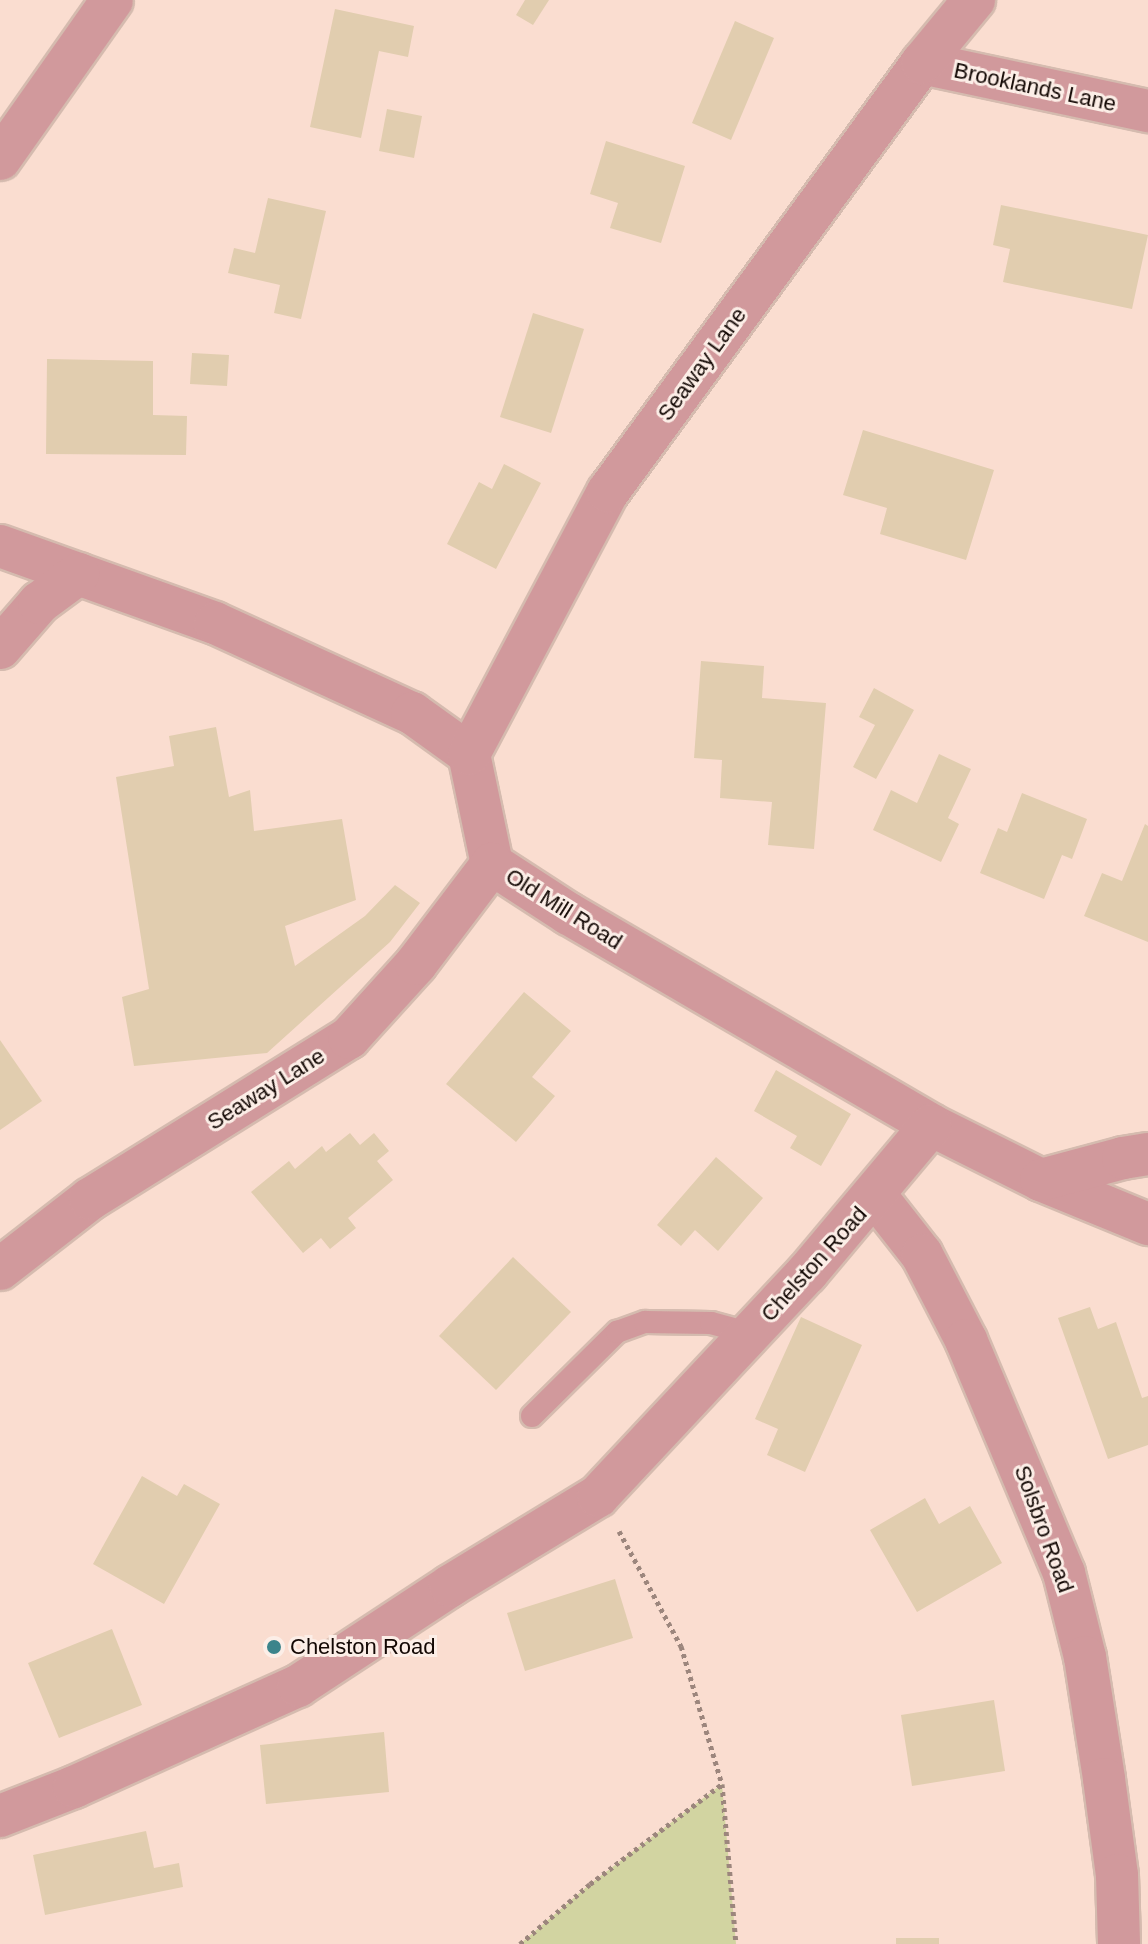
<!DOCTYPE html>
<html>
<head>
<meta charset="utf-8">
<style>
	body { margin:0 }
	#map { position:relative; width:1148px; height:1944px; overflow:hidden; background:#faddd0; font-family:Arial,sans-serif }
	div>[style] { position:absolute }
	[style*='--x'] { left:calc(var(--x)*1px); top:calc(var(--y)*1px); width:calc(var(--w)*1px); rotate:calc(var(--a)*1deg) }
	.green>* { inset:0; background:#d2d4a1 }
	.building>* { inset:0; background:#e1cdaf }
	.path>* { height:5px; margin-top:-2.5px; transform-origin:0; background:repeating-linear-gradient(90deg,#9c867d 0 4px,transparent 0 8px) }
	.roads { filter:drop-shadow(2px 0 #d5bbaf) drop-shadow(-2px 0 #d5bbaf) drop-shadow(0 2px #d5bbaf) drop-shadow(0 -2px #d5bbaf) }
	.service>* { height:22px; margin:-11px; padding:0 11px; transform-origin:11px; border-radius:11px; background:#d1999c }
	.minor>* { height:42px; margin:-21px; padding:0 21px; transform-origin:21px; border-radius:21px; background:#d1999c }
	.dots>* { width:22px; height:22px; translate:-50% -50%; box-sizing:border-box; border:4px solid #fceee7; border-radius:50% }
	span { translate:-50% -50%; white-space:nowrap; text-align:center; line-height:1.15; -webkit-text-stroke:6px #fceee7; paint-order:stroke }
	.street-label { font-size:22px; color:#130804 }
	.poi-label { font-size:22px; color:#130804 }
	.left { translate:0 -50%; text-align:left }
</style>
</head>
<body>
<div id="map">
	<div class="green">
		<i style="clip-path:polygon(722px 1784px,736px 1944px,520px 1944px,590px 1884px)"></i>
	</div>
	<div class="building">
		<i style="clip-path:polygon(525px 0,549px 0,533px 25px,516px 15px)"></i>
		<i style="clip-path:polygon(335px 9px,414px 26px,408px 57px,379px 51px,361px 138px,310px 127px)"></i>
		<i style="clip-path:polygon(735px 21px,774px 38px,731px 140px,692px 123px)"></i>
		<i style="clip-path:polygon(387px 109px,422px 116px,414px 158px,379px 151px)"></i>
		<i style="clip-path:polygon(606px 141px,685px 166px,661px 243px,610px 228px,618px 203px,590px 194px)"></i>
		<i style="clip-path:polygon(268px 198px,326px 211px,301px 319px,274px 313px,280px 285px,228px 273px,234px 248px,255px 253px)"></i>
		<i style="clip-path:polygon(1001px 205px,1148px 235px,1132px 309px,1003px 282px,1010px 249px,993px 245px)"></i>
		<i style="clip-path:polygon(533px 313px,584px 329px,551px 433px,500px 417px)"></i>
		<i style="clip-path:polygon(192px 353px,229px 355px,227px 386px,190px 384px)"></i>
		<i style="clip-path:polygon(47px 359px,153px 361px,153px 415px,187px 416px,186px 455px,46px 454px)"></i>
		<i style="clip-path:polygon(863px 430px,994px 470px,966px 560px,880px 534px,887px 508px,843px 495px)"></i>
		<i style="clip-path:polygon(504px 464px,541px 483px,496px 569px,447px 544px,479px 482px,492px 489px)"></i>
		<i style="clip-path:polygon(701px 661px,764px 666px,762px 698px,826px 703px,814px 849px,768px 845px,772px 802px,720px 798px,722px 760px,694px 758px)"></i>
		<i style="clip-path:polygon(874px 688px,914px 710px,876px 779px,853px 767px,875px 725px,859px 717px)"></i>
		<i style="clip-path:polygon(216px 727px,229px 797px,250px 790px,254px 831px,342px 819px,356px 900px,285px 926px,295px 966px,365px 916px,395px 885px,420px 903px,390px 942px,267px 1053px,134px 1066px,122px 997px,149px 989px,116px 777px,174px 766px,169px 736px)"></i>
		<i style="clip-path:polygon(939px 754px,971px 769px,948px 818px,959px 824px,941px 862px,873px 830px,891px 790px,917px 803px)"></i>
		<i style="clip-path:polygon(1022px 793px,1087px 819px,1072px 859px,1062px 855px,1044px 899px,980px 873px,998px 828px,1007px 832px)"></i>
		<i style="clip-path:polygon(1145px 824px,1148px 826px,1148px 942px,1084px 916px,1102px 873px,1122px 881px)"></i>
		<i style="clip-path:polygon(524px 992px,571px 1031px,532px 1077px,555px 1096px,516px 1142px,446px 1084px)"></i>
		<i style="clip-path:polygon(0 1040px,42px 1101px,0 1130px)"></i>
		<i style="clip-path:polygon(776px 1070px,851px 1114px,821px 1166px,790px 1148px,797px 1136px,754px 1111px)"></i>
		<i style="clip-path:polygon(350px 1133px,360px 1145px,374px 1133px,389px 1151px,377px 1161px,393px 1180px,348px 1218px,356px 1228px,330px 1249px,321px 1238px,303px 1253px,251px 1192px,289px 1161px,295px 1169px,322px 1146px,326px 1152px)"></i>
		<i style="clip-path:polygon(716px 1157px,763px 1198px,718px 1251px,695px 1230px,681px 1246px,657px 1225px)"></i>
		<i style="clip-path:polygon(513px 1257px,571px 1312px,496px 1390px,439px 1336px)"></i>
		<i style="clip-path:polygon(1090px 1307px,1098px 1329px,1116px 1322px,1142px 1398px,1148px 1396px,1148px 1445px,1108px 1459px,1058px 1318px)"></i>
		<i style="clip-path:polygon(801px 1317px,862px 1345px,805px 1472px,767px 1455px,778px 1429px,755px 1419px)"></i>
		<i style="clip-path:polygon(142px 1476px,177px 1496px,184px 1484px,220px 1504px,164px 1604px,93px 1564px)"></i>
		<i style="clip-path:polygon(925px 1498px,939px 1524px,970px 1506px,1002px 1563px,917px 1612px,870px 1530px)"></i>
		<i style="clip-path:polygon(615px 1579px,633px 1638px,525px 1671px,507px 1613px)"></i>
		<i style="clip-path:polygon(112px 1629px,142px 1705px,59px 1738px,28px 1663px)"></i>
		<i style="clip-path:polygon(994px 1700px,1005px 1771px,912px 1786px,901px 1715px)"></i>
		<i style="clip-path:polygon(384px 1732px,389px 1792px,266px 1804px,260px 1745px)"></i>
		<i style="clip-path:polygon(146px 1831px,154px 1868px,179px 1863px,183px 1887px,45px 1915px,33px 1855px)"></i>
		<i style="clip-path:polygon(896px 1938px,939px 1938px,939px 1944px,896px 1944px)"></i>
	</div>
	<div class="path">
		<i style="--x:619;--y:1531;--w:131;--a:61.7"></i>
		<i style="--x:681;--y:1646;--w:144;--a:73.5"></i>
		<i style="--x:722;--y:1784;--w:161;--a:85"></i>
		<i style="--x:520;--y:1944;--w:92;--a:-40.6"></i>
		<i style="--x:590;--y:1884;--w:166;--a:-37.1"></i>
	</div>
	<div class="roads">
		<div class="service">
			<i style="--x:532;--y:1416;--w:120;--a:-44.7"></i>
			<i style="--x:617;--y:1332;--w:30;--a:-20"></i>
			<i style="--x:645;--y:1322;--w:66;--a:0.9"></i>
			<i style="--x:711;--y:1323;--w:42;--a:15"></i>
		</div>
		<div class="minor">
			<i style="--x:922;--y:63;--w:231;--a:12"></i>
			<i style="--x:0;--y:159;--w:194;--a:-54.8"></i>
			<i style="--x:0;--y:546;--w:228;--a:19.7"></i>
			<i style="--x:215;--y:623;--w:217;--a:24.6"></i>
			<i style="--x:412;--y:713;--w:70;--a:35.7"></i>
			<i style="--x:469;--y:754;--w:112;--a:78.2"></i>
			<i style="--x:492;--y:864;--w:92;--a:33"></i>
			<i style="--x:569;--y:914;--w:419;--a:30.2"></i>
			<i style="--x:931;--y:1125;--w:123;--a:26.6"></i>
			<i style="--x:1041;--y:1180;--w:116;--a:22.4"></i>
			<i style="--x:0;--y:648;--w:60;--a:-49.1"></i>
			<i style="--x:39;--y:603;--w:49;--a:-36.6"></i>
			<i style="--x:469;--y:754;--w:297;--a:-62.1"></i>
			<i style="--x:608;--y:492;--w:532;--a:-53.8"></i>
			<i style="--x:922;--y:63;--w:82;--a:-50.5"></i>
			<i style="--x:1041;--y:1180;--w:85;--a:-15"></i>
			<i style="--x:1123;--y:1158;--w:25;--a:-9"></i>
			<i style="--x:875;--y:1195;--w:76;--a:51.9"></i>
			<i style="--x:922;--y:1255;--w:96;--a:62.6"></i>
			<i style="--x:966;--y:1340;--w:253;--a:67.2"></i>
			<i style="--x:1064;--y:1573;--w:87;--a:76"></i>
			<i style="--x:1085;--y:1657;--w:123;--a:81.1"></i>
			<i style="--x:1104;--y:1779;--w:97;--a:82.3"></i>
			<i style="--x:1117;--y:1875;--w:69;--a:88.3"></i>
			<i style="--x:0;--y:1269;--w:114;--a:-37.9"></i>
			<i style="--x:90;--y:1199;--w:305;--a:-31.9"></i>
			<i style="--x:349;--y:1038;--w:100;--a:-47.8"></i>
			<i style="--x:416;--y:964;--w:126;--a:-52.8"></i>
			<i style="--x:0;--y:1816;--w:79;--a:-21.4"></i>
			<i style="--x:74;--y:1787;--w:246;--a:-24.3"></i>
			<i style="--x:298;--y:1686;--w:182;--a:-33.3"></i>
			<i style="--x:450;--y:1586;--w:173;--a:-31.3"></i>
			<i style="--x:598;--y:1496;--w:306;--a:-46.9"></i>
			<i style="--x:807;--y:1273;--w:193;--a:-50"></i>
		</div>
	</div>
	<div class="dots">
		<i style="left:274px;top:1647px;background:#3c848b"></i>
	</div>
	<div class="street-label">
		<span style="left:1035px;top:87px;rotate:12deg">Brooklands Lane</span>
		<span style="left:702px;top:364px;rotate:-54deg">Seaway Lane</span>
		<span style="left:564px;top:909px;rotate:32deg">Old Mill Road</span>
		<span style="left:266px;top:1089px;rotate:-32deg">Seaway Lane</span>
		<span style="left:814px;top:1264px;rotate:-48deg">Chelston Road</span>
		<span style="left:1044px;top:1529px;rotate:70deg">Solsbro Road</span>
	</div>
	<div class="poi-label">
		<span class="left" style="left:290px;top:1647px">Chelston Road</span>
	</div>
</div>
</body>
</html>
